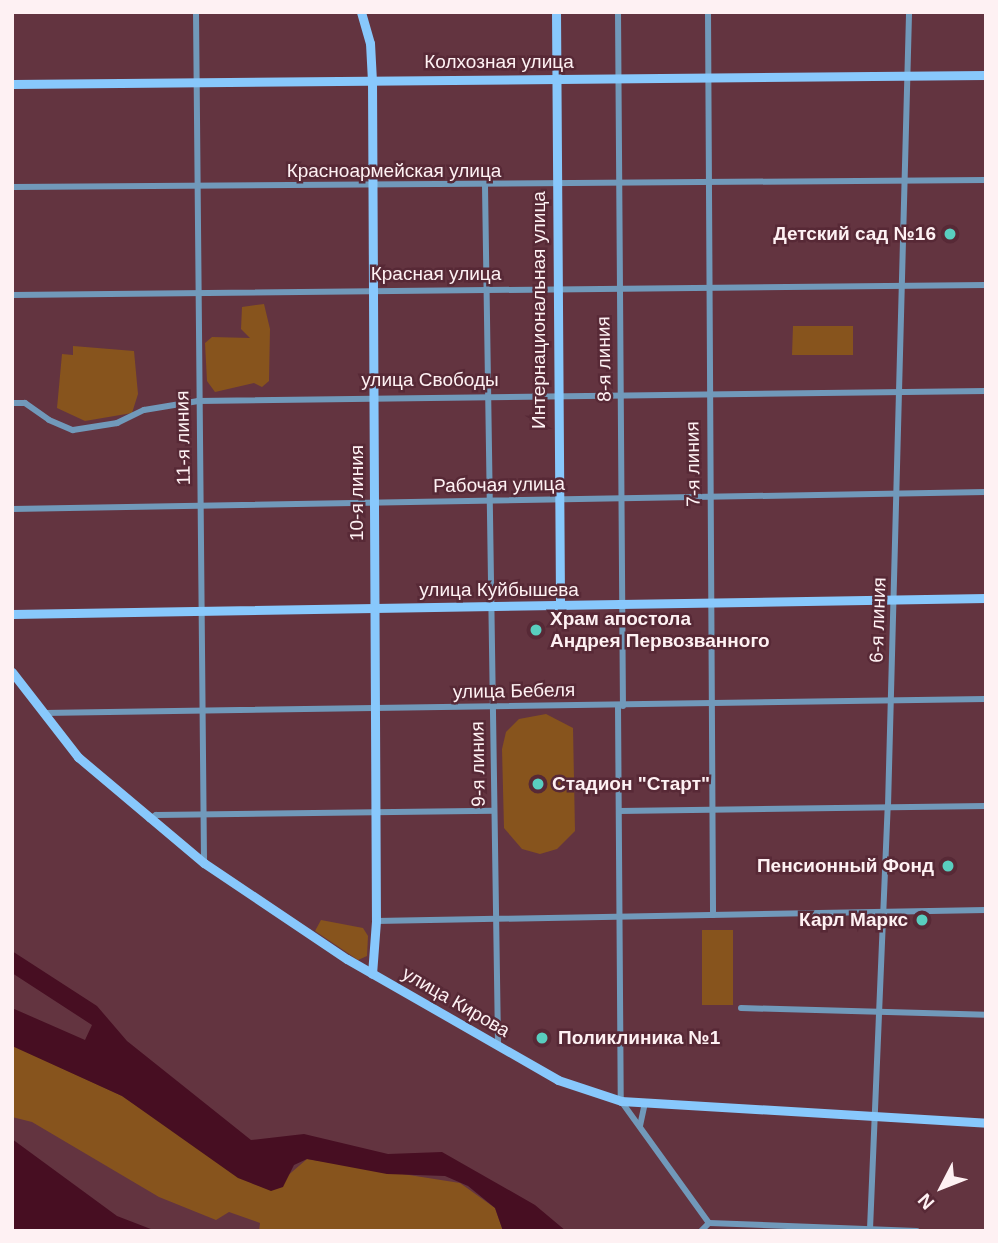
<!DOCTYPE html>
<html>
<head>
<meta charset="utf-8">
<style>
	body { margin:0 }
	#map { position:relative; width:998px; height:1243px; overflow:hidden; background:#633440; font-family:Arial,sans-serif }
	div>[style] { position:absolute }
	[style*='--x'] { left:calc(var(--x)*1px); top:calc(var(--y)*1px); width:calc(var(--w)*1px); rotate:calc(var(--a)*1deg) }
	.green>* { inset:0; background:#87541d }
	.water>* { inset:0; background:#470e22 }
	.street>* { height:6px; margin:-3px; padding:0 3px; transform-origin:3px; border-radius:3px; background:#7199ba }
	.secondary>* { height:9px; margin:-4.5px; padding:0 4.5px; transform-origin:4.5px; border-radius:4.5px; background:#88c8fc }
	.dots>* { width:19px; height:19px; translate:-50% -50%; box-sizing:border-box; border:4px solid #572936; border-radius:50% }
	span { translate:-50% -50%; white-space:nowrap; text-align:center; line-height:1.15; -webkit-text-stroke:5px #572936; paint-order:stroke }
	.street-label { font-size:19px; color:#fef1f3 }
	.poi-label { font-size:19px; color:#fef1f3; font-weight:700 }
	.right { translate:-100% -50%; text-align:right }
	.left { translate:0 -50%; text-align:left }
	.frame { position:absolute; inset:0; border:14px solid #fef1f3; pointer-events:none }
	.north { position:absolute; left:907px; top:1152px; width:70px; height:70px; -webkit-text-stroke:5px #572936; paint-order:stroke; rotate:228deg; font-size:19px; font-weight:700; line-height:28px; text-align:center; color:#fef1f3 }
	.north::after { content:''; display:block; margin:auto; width:24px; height:32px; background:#fef1f3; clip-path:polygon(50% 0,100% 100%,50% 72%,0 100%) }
</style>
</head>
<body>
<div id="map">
	<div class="green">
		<i style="clip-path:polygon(264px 304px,270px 329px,269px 381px,262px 387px,254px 383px,215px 392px,207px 381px,205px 343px,212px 337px,250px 338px,241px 329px,242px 307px)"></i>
		<i style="clip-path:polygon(793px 326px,853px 326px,853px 355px,792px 355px)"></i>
		<i style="clip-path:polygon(73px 346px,134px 351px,138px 394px,132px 413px,85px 421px,57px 408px,62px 354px,73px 355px)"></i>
		<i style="clip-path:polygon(546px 714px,573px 728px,575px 831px,557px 849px,540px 854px,522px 849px,504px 828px,502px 749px,506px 732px,519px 719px)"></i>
		<i style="clip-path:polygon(321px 920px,363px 928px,368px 936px,367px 956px,358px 960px,315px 931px)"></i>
		<i style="clip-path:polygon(702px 930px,733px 930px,733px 1005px,702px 1005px)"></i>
		<i style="clip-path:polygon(12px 1045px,122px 1096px,253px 1184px,271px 1190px,307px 1159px,460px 1183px,495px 1208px,503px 1231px,259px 1231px,260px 1223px,229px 1212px,216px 1220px,159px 1197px,32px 1122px,12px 1117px)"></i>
	</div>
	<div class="water">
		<i style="clip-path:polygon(12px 951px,97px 1006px,127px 1041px,251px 1140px,304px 1134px,388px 1154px,442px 1152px,535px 1205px,566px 1231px,503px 1231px,495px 1208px,468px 1186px,445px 1176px,387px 1174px,307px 1159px,294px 1165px,283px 1187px,271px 1191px,238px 1178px,122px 1096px,12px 1046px,12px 1008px,85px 1040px,92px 1025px,12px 973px)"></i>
		<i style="clip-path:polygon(12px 1139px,117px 1216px,156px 1231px,12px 1231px)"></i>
	</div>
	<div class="street">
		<i style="--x:196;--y:12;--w:851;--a:89.46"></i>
		<i style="--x:618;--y:12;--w:694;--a:89.59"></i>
		<i style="--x:708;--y:12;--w:903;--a:89.68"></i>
		<i style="--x:485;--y:186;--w:860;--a:89.13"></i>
		<i style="--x:12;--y:187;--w:974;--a:-0.41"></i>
		<i style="--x:12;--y:295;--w:974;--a:-0.59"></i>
		<i style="--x:12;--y:403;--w:13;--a:0"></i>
		<i style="--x:25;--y:403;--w:29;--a:35"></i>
		<i style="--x:49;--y:420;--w:26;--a:23"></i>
		<i style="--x:73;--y:430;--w:45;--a:-9"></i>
		<i style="--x:117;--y:423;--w:30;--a:-26"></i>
		<i style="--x:144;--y:410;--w:55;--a:-9.5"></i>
		<i style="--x:198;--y:401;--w:788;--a:-0.73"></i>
		<i style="--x:12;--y:509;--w:974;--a:-1"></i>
		<i style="--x:618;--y:706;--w:395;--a:89.6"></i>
		<i style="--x:621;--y:1101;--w:150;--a:54.2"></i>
		<i style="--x:709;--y:1223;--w:11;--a:135"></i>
		<i style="--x:43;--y:713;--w:943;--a:-0.85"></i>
		<i style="--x:619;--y:811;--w:367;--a:-0.8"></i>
		<i style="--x:149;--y:819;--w:8;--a:-30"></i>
		<i style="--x:156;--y:815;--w:338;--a:-0.7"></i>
		<i style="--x:376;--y:921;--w:610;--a:-1.03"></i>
		<i style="--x:741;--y:1008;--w:245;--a:1.6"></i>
		<i style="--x:640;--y:1126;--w:24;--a:-78"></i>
		<i style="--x:709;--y:1223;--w:208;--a:2.2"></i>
		<i style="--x:870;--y:1229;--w:423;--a:-87.6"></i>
		<i style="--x:888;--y:806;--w:794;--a:-88.48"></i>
	</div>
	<div class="secondary">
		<i style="--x:361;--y:12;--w:32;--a:74"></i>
		<i style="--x:370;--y:43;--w:37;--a:87"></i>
		<i style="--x:372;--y:80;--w:841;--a:89.73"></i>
		<i style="--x:376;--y:921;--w:53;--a:94.3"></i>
		<i style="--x:556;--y:12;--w:595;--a:89.61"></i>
		<i style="--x:12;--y:84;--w:974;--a:-0.53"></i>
		<i style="--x:12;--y:614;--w:974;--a:-0.94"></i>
		<i style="--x:12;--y:672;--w:108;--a:52.2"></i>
		<i style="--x:78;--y:757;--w:165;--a:40.1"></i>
		<i style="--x:204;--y:863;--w:172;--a:33.9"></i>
		<i style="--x:347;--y:959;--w:243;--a:29.8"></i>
		<i style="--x:558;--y:1080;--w:66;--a:18.4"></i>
		<i style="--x:621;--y:1101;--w:366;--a:3.4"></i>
	</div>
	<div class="dots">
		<i style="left:950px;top:234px;background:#59cebf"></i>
		<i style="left:536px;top:630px;background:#59cebf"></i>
		<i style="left:538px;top:784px;background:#59cebf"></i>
		<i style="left:948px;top:866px;background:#59cebf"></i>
		<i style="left:922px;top:920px;background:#59cebf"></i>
		<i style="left:542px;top:1038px;background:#59cebf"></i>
	</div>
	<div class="street-label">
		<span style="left:499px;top:62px">Колхозная улица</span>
		<span style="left:394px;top:171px">Красноармейская улица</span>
		<span style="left:436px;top:274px">Красная улица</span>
		<span style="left:539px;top:310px;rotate:-90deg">Интернациональная улица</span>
		<span style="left:604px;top:359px;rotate:-91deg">8-я линия</span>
		<span style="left:430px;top:380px">улица Свободы</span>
		<span style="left:183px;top:438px;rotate:-91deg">11-я линия</span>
		<span style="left:693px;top:464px;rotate:-91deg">7-я линия</span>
		<span style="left:499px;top:485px;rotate:-1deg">Рабочая улица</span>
		<span style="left:357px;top:493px;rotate:-90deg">10-я линия</span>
		<span style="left:499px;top:590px">улица Куйбышева</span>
		<span style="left:878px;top:620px;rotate:-88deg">6-я линия</span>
		<span style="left:514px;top:691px;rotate:-1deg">улица Бебеля</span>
		<span style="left:478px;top:764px;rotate:-91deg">9-я линия</span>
		<span style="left:456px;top:1002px;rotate:30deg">улица Кирова</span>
	</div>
	<div class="poi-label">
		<span class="right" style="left:936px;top:234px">Детский сад №16</span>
		<span class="left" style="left:550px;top:630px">Храм апостола<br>Андрея Первозванного</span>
		<span class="left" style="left:552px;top:784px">Стадион "Старт"</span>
		<span class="right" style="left:934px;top:866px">Пенсионный Фонд</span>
		<span class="right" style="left:908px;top:920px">Карл Маркс</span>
		<span class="left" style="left:558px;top:1038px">Поликлиника №1</span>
	</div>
	<div class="frame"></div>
	<div class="north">N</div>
</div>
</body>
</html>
